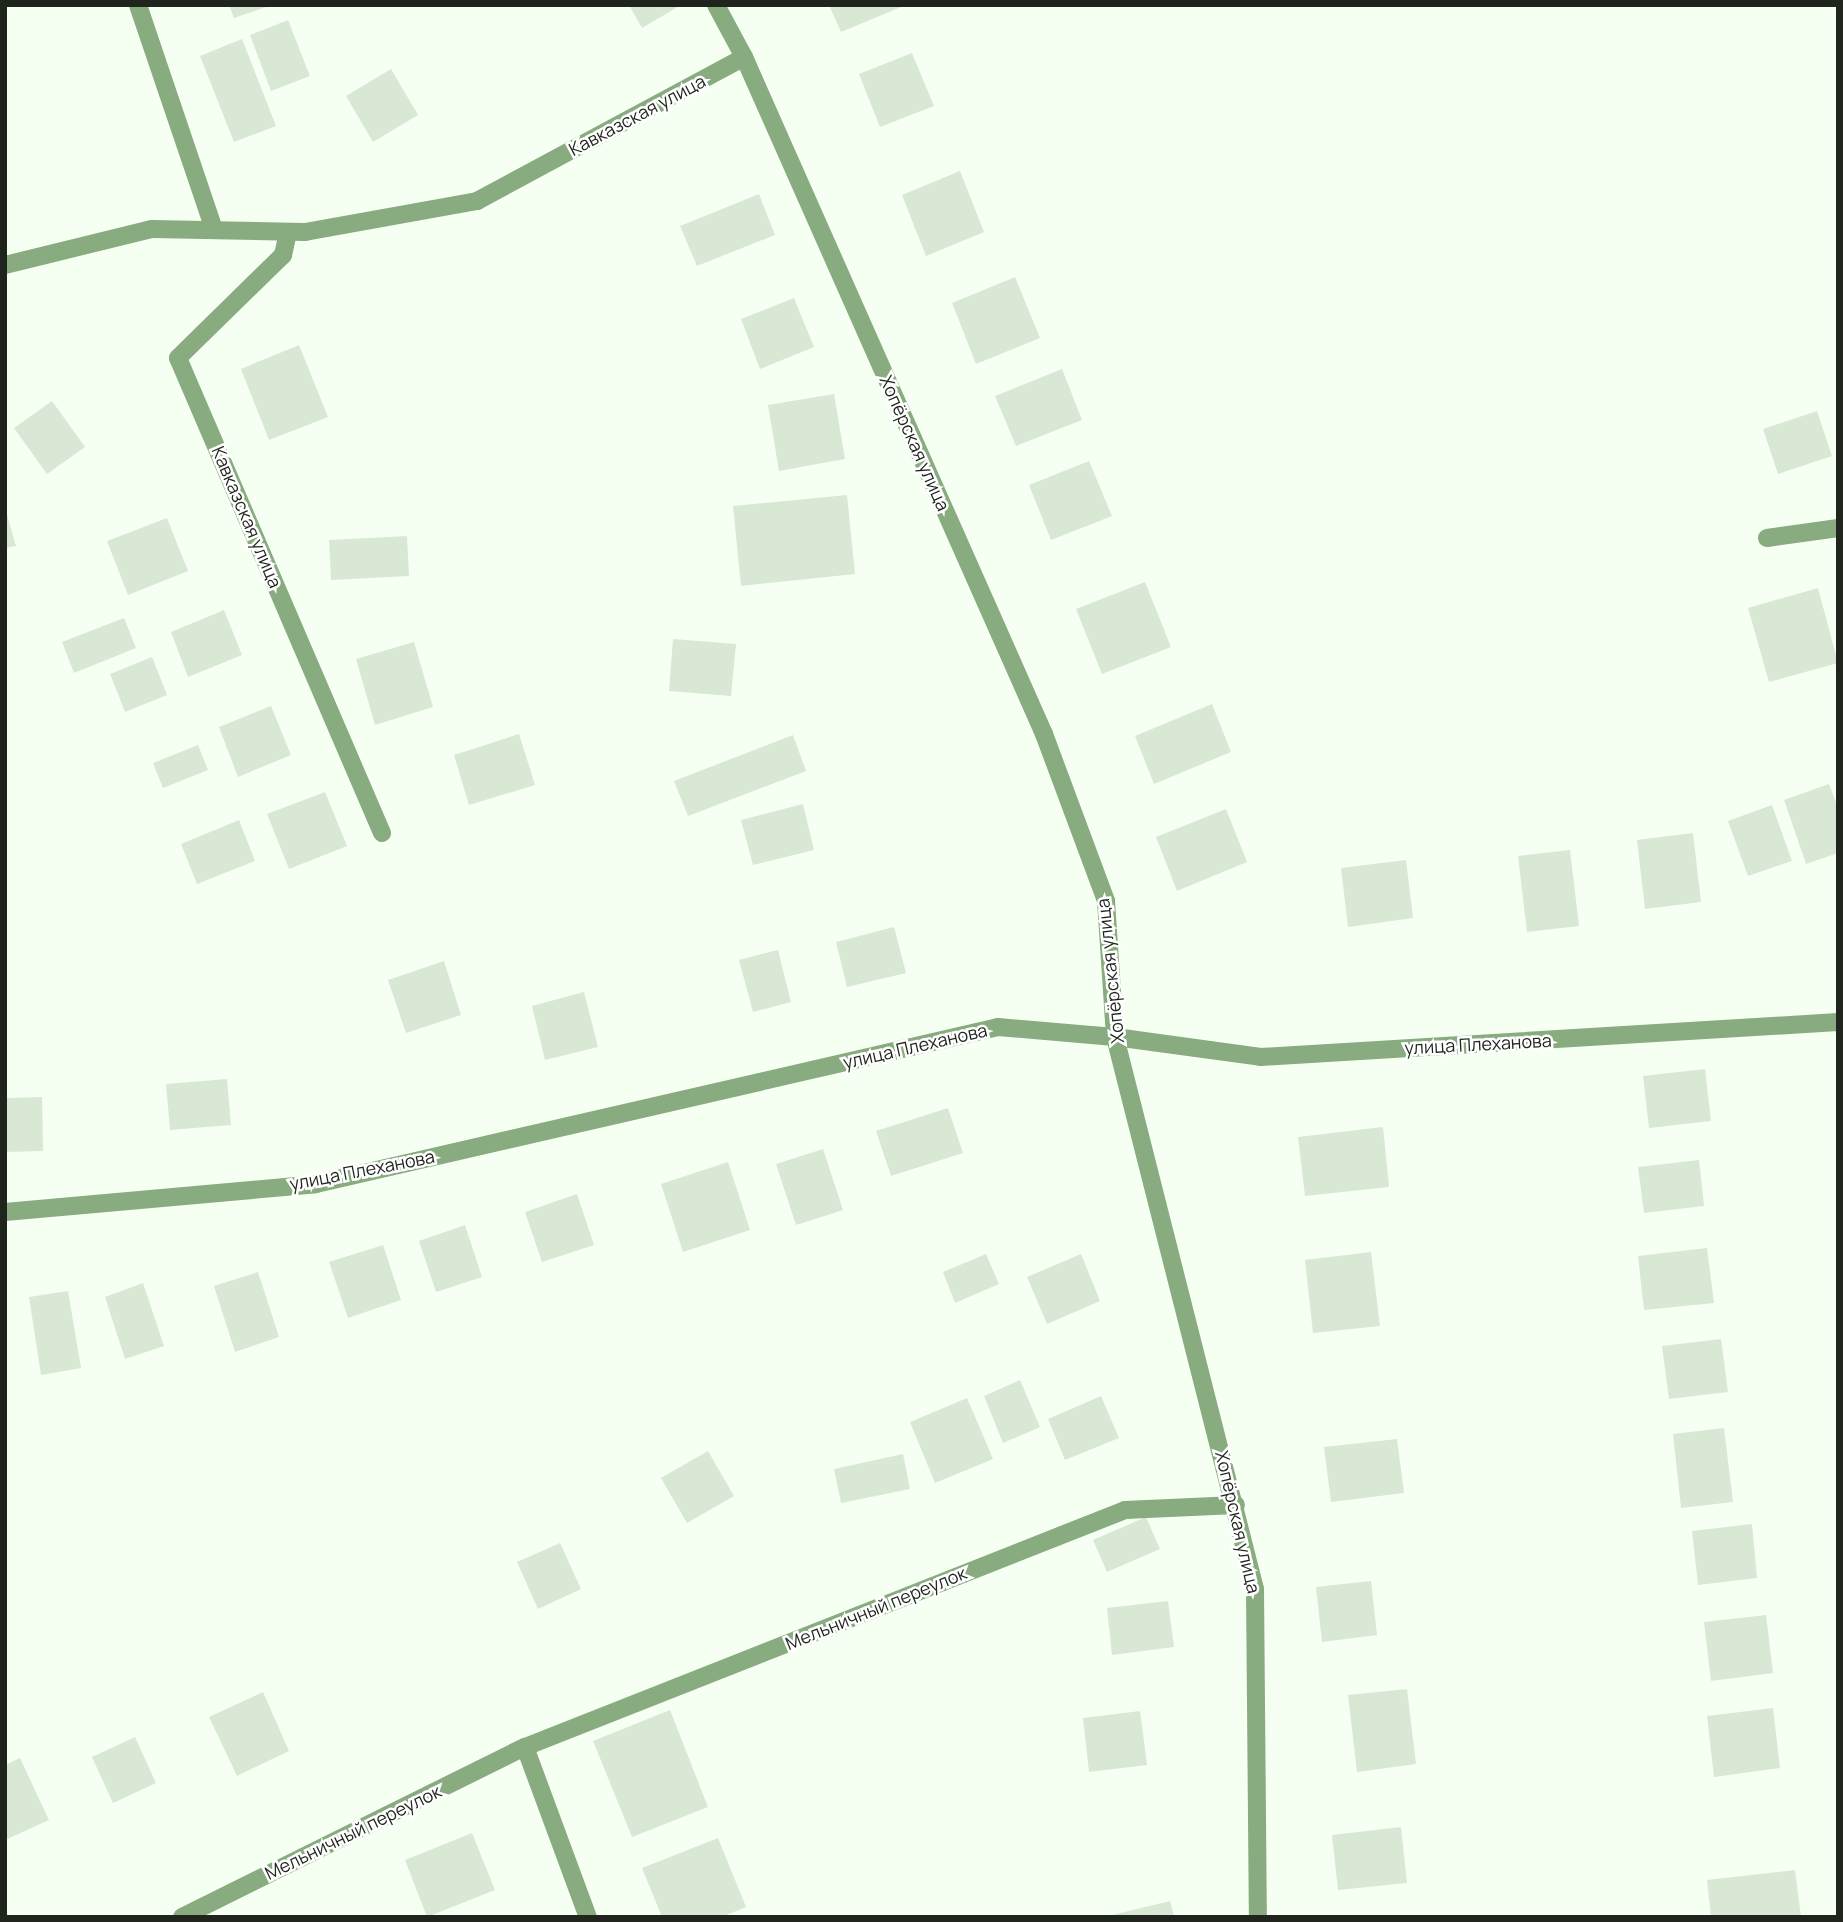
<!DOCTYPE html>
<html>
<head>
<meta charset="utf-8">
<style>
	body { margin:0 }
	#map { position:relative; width:1843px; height:1922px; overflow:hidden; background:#f5fff2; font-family:Manrope,sans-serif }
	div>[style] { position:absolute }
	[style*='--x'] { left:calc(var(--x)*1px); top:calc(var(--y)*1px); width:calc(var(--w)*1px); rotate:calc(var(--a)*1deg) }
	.building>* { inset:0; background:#d9e8d5 }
	.minor>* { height:18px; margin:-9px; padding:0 9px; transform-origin:9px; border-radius:9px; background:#88ab7f }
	span { translate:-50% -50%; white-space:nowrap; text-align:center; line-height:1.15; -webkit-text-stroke:5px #fff; paint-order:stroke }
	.street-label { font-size:18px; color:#1f241d }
	.frame { position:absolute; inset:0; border:7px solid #1f241d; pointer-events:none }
</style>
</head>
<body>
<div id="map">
	<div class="building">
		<i style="clip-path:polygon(229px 5px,269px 5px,269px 6px,234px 18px)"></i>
		<i style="clip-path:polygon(629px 5px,681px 5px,642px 28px)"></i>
		<i style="clip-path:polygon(829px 5px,906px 5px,841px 32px)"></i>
		<i style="clip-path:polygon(288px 20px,310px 76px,271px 91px,250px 35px)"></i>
		<i style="clip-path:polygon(242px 39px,276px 126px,234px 142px,200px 56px)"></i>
		<i style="clip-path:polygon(912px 53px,934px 106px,880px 127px,859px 74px)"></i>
		<i style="clip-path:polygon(391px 69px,418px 115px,373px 142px,346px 96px)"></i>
		<i style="clip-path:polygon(960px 171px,984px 232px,926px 256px,902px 195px)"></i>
		<i style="clip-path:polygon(759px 194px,775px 235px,697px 266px,680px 226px)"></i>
		<i style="clip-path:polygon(1015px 277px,1040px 338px,976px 364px,952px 303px)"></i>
		<i style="clip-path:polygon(794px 298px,814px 347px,760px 369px,741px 319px)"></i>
		<i style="clip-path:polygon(299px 345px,328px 417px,269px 440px,241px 369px)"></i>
		<i style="clip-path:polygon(1062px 369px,1082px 420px,1016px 446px,995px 396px)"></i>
		<i style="clip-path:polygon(834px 394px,845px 459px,779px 471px,768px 405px)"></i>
		<i style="clip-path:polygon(52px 401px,85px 447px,47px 474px,14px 428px)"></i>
		<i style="clip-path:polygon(1817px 411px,1832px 456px,1778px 474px,1763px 429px)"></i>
		<i style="clip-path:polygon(1089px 461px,1112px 516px,1051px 540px,1029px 485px)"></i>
		<i style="clip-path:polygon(847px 495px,855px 574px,741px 586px,733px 506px)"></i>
		<i style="clip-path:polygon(5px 508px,16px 546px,5px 548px)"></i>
		<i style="clip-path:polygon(167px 518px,188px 571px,128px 595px,107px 541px)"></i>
		<i style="clip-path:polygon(407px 536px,409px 576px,331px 580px,329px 540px)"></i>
		<i style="clip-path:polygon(1145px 582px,1171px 647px,1102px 674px,1076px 609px)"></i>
		<i style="clip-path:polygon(1818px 588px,1838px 663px,1769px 682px,1748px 608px)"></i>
		<i style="clip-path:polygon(224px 610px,242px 655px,188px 677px,171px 632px)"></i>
		<i style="clip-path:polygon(124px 618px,136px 648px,74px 673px,62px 642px)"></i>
		<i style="clip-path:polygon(673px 639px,736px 644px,731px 696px,669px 691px)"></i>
		<i style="clip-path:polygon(414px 642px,433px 707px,375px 725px,356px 659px)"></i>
		<i style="clip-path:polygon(152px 657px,167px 695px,125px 712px,110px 674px)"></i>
		<i style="clip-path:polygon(1212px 704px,1231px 752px,1154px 784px,1135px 736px)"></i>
		<i style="clip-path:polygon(271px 706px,291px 755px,238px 777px,219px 727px)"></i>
		<i style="clip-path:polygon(519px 734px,535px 785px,469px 805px,454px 755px)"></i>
		<i style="clip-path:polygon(793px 735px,806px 771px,688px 816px,674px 781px)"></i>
		<i style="clip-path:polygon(198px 745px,208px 770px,163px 788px,153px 763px)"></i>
		<i style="clip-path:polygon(1829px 784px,1838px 808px,1838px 853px,1806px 864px,1784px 800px)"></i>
		<i style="clip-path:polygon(325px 792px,347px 846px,289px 869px,267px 814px)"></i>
		<i style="clip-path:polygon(803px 804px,814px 850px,753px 865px,741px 820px)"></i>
		<i style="clip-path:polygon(1772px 805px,1792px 861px,1748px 876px,1728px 821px)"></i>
		<i style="clip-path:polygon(1226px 809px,1247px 862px,1177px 891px,1156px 837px)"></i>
		<i style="clip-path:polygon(239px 820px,255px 861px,197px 884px,181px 844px)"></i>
		<i style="clip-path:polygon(1693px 833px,1701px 902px,1645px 909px,1637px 840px)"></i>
		<i style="clip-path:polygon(1570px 850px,1579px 926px,1527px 932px,1518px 856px)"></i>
		<i style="clip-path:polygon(1406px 860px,1413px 918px,1348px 927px,1341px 868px)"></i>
		<i style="clip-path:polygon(894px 927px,906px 973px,847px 987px,836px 942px)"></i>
		<i style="clip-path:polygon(778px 950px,791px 1002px,753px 1012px,739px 960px)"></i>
		<i style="clip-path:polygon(444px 961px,461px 1015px,406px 1033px,388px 980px)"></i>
		<i style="clip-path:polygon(584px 992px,598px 1047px,545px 1060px,532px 1006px)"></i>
		<i style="clip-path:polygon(1705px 1069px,1711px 1121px,1649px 1128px,1643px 1076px)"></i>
		<i style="clip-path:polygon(227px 1079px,231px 1125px,170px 1130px,166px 1084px)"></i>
		<i style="clip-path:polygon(42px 1097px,43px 1151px,5px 1152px,5px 1098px)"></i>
		<i style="clip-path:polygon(948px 1108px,963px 1153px,891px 1176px,876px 1131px)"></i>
		<i style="clip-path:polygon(1383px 1127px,1389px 1187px,1305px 1196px,1298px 1137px)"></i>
		<i style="clip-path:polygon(823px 1149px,843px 1210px,796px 1225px,776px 1164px)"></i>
		<i style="clip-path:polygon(1699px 1160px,1704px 1206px,1644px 1213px,1638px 1167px)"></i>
		<i style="clip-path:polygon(728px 1162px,750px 1230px,683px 1252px,661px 1184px)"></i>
		<i style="clip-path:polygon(577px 1194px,594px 1245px,542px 1262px,525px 1212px)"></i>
		<i style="clip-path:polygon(465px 1225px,482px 1277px,436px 1292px,419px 1241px)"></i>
		<i style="clip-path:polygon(383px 1245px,401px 1300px,348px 1318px,329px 1262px)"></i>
		<i style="clip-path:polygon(1707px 1248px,1714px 1303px,1644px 1310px,1638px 1256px)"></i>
		<i style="clip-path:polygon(1371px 1252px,1380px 1326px,1313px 1333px,1305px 1260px)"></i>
		<i style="clip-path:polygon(986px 1254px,999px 1284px,955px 1303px,943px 1272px)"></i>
		<i style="clip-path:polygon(1081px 1254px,1100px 1301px,1047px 1324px,1027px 1277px)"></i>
		<i style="clip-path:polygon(258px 1272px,279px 1337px,235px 1352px,214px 1286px)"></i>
		<i style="clip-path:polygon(143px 1283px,164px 1346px,125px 1359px,105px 1297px)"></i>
		<i style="clip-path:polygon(68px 1291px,81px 1368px,41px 1375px,29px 1297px)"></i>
		<i style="clip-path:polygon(1721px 1339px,1728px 1392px,1669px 1399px,1662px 1346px)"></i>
		<i style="clip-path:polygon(1020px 1380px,1040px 1427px,1003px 1443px,984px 1396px)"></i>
		<i style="clip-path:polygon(1101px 1396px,1119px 1438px,1065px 1460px,1048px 1419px)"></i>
		<i style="clip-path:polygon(967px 1398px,993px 1459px,935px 1483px,910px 1422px)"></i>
		<i style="clip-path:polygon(1724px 1428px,1733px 1502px,1681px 1508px,1673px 1434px)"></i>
		<i style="clip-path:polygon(1397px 1439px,1404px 1493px,1331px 1502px,1324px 1447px)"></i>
		<i style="clip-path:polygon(708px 1451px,734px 1496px,687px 1523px,661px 1478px)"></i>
		<i style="clip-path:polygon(903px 1454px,910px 1489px,841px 1503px,834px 1469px)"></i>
		<i style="clip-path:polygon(1146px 1517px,1160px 1549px,1107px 1572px,1093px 1540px)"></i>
		<i style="clip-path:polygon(1752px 1524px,1757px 1578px,1698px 1585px,1692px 1531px)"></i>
		<i style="clip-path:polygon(560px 1543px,581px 1589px,538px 1609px,517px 1562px)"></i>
		<i style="clip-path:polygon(1371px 1581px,1377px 1635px,1322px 1642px,1316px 1587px)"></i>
		<i style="clip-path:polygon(1168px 1601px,1174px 1647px,1112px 1655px,1107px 1608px)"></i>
		<i style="clip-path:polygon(1766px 1615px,1773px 1673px,1711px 1681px,1704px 1622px)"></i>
		<i style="clip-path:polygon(1407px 1689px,1416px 1764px,1357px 1772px,1348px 1695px)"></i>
		<i style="clip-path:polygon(263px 1692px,289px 1751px,237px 1776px,209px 1717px)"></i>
		<i style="clip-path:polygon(1773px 1708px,1780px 1768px,1714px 1777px,1707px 1716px)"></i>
		<i style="clip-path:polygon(670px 1710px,708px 1807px,632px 1837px,593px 1741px)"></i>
		<i style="clip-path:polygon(1140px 1711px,1147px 1765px,1089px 1772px,1083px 1718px)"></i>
		<i style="clip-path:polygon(135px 1737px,156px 1783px,113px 1803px,92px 1757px)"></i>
		<i style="clip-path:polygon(20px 1758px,49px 1820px,5px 1840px,5px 1765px)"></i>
		<i style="clip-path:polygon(1401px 1827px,1407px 1883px,1338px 1890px,1332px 1835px)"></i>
		<i style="clip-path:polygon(472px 1833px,495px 1890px,427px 1917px,405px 1860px)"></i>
		<i style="clip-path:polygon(718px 1838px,746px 1907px,722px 1917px,662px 1917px,642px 1868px)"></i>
		<i style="clip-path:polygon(1795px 1870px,1801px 1917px,1711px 1917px,1707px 1880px)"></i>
		<i style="clip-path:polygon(1170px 1901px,1174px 1917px,1108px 1917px,1108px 1916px)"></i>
	</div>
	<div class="minor">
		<i style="--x:138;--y:5;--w:237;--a:71.3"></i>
		<i style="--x:716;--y:5;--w:59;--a:61.7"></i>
		<i style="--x:744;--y:57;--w:740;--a:66.1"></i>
		<i style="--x:1044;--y:734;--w:178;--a:69.6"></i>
		<i style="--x:1106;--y:901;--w:136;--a:86.2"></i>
		<i style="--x:1115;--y:1037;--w:569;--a:75.77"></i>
		<i style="--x:1255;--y:1589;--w:328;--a:89.5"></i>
		<i style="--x:288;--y:232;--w:24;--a:102"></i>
		<i style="--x:283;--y:255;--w:147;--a:135.6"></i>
		<i style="--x:178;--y:358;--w:517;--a:66.76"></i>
		<i style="--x:5;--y:265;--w:151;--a:-13.8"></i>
		<i style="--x:152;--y:229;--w:153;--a:1.1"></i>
		<i style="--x:305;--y:232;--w:175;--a:-10.2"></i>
		<i style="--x:477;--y:201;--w:303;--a:-28.3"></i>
		<i style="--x:1767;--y:538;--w:72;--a:-8"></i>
		<i style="--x:5;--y:1212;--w:312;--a:-5.1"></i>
		<i style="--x:316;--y:1184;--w:700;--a:-12.96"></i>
		<i style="--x:998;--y:1027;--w:117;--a:4.9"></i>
		<i style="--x:1115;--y:1037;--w:147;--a:7.8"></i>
		<i style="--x:1261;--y:1057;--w:578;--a:-3.47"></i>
		<i style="--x:525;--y:1747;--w:181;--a:69.7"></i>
		<i style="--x:182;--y:1917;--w:383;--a:-26.4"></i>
		<i style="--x:525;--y:1747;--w:645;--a:-21.55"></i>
		<i style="--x:1125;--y:1510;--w:111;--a:-2.6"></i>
	</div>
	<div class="street-label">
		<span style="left:637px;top:115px;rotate:-28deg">Кавказская улица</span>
		<span style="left:915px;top:443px;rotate:66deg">Хопёрская улица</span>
		<span style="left:247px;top:517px;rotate:67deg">Кавказская улица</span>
		<span style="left:1110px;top:971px;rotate:-96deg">Хопёрская улица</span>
		<span style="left:1478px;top:1044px;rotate:-3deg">улица Плеханова</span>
		<span style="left:915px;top:1046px;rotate:-13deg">улица Плеханова</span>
		<span style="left:362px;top:1170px;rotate:-11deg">улица Плеханова</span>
		<span style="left:1238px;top:1522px;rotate:77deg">Хопёрская улица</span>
		<span style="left:876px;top:1608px;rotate:-22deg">Мельничный переулок</span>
		<span style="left:353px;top:1832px;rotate:-26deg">Мельничный переулок</span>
	</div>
	<div class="frame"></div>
</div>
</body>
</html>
